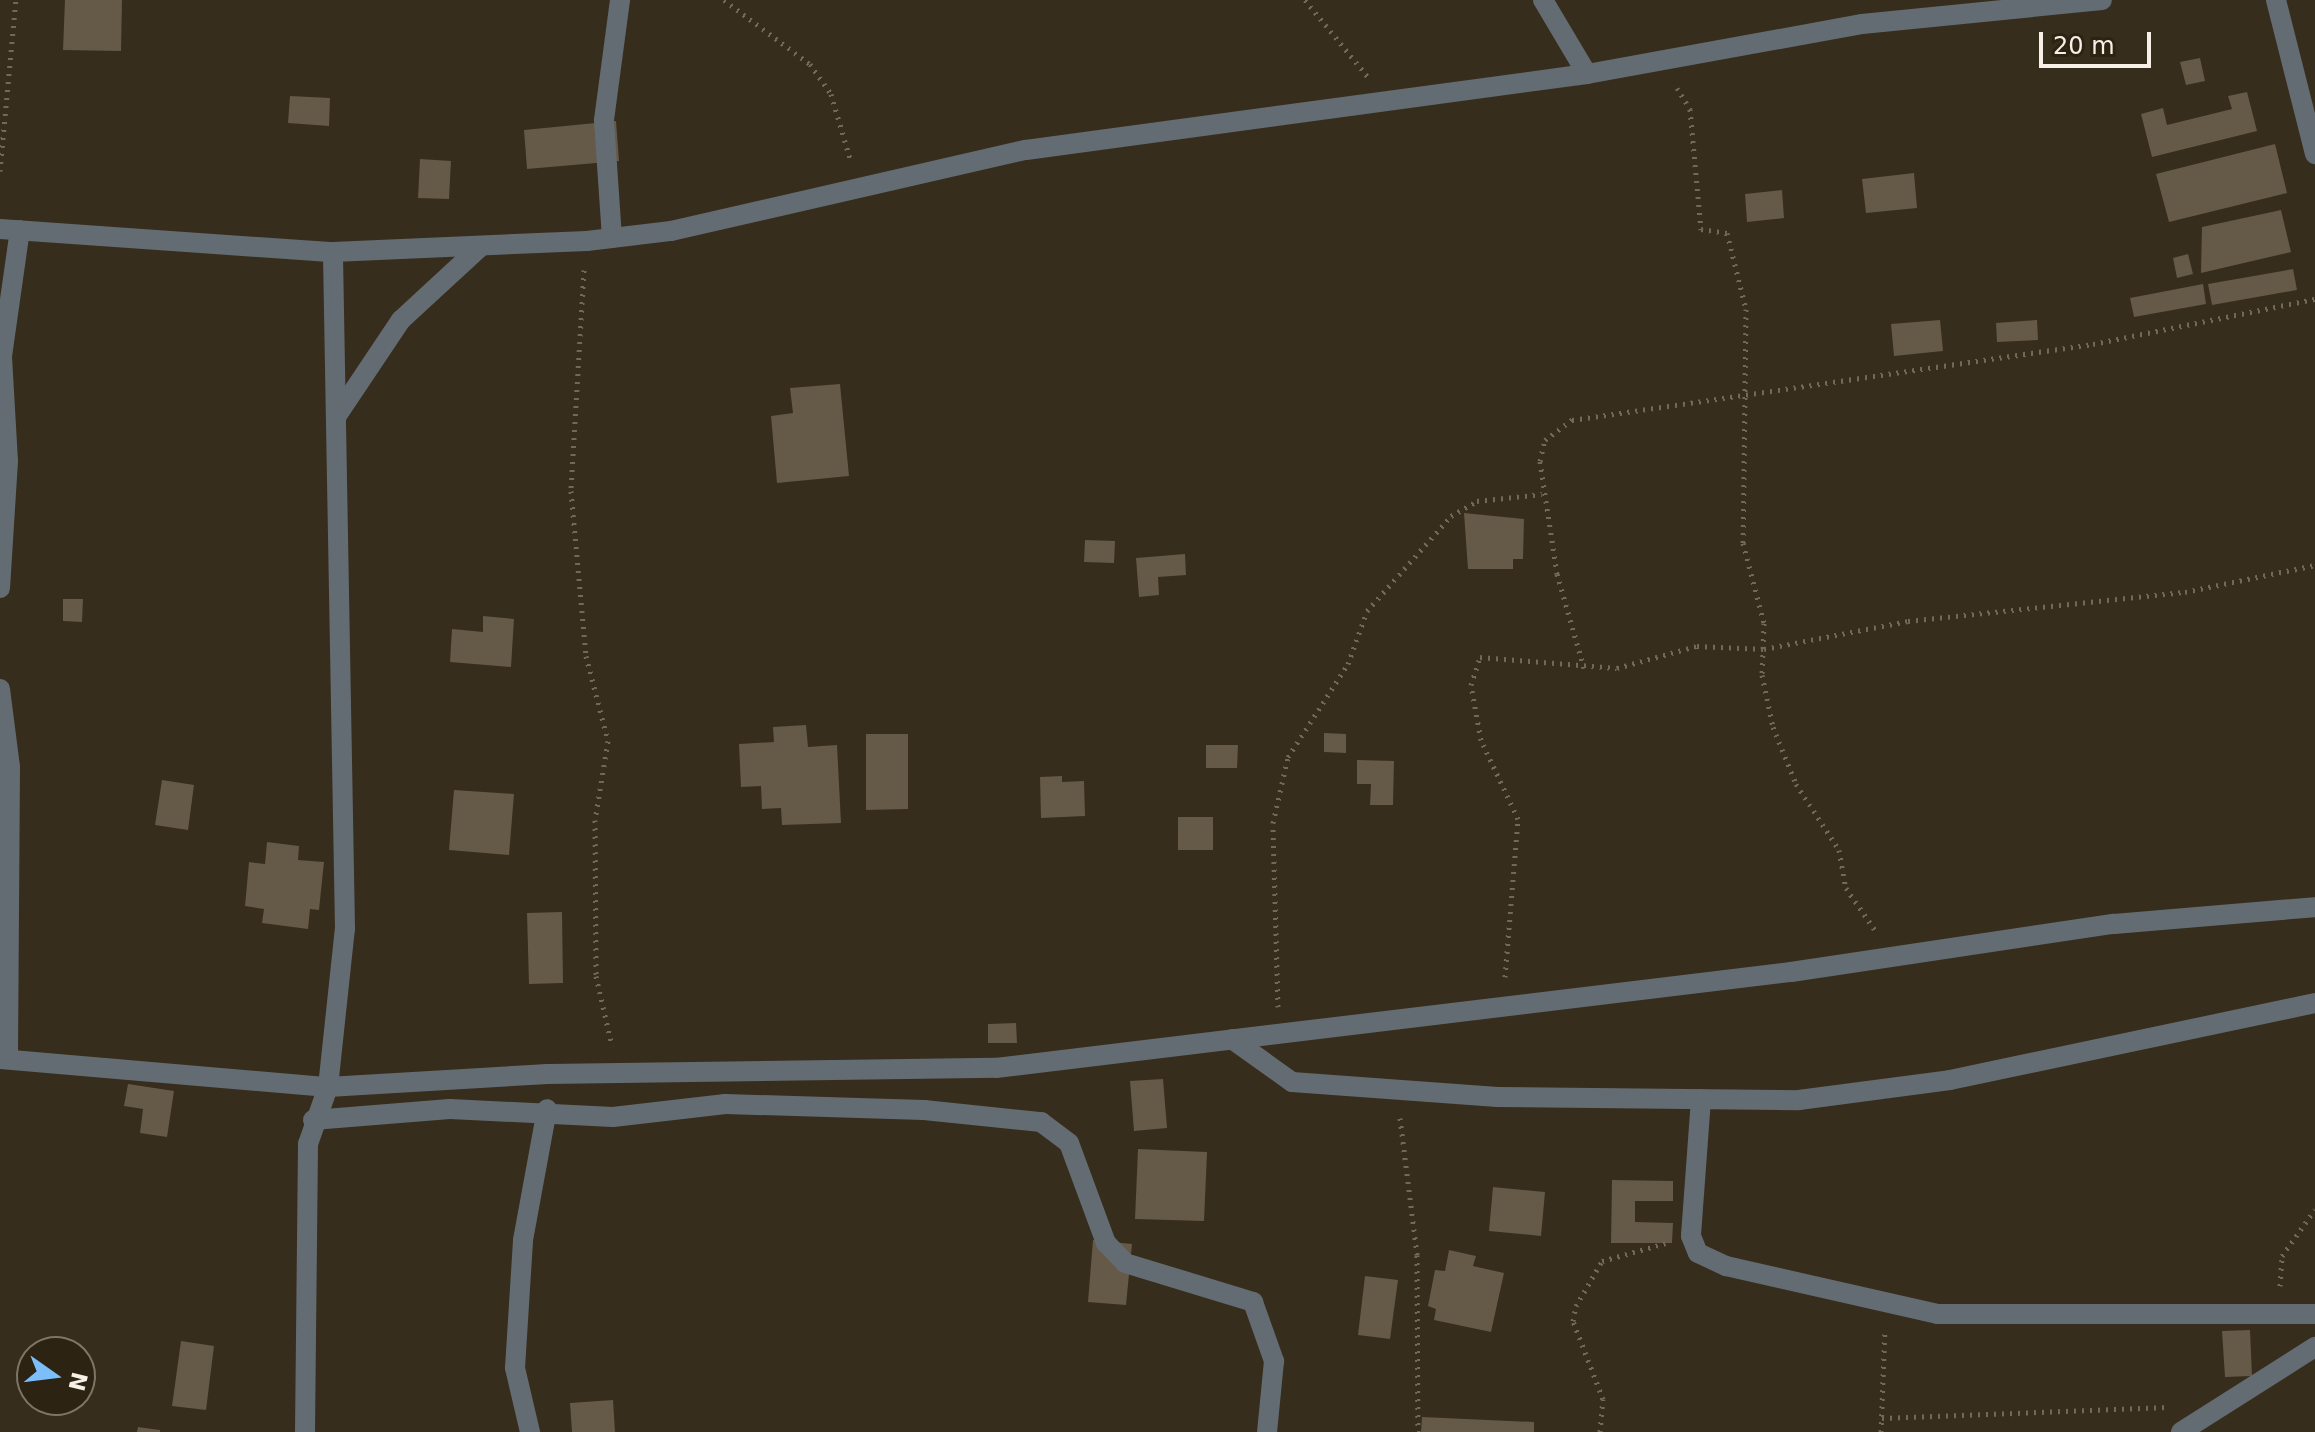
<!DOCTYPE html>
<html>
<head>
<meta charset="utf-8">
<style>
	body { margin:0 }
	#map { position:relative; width:2315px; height:1432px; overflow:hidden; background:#372d1c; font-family:"DejaVu Sans",sans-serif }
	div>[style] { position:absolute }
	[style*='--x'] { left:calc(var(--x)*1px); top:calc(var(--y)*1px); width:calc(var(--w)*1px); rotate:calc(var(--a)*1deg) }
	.building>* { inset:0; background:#655947 }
	.path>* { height:5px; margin-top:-2.5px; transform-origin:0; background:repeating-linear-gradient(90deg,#72695a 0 2px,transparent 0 8px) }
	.lane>* { height:20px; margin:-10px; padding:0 10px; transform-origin:10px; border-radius:10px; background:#646c73 }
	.street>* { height:20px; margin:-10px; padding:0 10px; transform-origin:10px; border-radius:10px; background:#646c73 }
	span { translate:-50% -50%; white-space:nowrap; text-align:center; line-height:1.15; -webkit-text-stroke:7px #2d2312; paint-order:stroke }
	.north { position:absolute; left:16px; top:1336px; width:80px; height:80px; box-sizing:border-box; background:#2d2312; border:2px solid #7e7567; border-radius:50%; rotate:104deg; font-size:22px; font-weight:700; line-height:32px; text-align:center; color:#f7f0e6 }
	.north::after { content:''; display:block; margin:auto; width:28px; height:36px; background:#7cbef9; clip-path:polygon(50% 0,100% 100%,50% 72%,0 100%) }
	.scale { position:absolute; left:2039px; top:32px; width:112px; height:36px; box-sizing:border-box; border:4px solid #f7f0e6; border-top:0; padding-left:10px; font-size:24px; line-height:28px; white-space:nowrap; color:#f7f0e6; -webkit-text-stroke:6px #2d2312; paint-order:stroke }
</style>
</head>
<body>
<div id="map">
	<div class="building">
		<i style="clip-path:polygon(65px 0,122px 0,121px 51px,63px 50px)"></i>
		<i style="clip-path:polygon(2200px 58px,2205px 81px,2186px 85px,2180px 62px)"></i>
		<i style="clip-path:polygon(2247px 92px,2257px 131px,2152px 157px,2141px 114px,2163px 108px,2167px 125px,2232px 109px,2228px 96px)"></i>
		<i style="clip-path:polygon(290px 96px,330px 98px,329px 126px,288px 123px)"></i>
		<i style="clip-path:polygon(616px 121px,619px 161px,527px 169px,524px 130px)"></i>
		<i style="clip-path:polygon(2275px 144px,2287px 193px,2169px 222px,2156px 174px)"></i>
		<i style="clip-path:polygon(420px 159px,451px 161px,449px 199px,418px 198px)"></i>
		<i style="clip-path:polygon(1914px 173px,1917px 208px,1866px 213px,1862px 179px)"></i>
		<i style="clip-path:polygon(1782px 190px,1784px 218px,1747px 222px,1745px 194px)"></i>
		<i style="clip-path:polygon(2281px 210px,2291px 252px,2201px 273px,2202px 227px)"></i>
		<i style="clip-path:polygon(2188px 254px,2193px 274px,2177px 278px,2173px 258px)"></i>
		<i style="clip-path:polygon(2293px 269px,2297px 290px,2212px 305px,2208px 284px)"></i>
		<i style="clip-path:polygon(2203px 284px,2206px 304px,2134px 317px,2130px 298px)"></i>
		<i style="clip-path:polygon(1940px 320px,1943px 351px,1894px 356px,1891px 324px)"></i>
		<i style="clip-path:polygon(2037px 320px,2038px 340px,1997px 342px,1996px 323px)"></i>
		<i style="clip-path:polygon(840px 384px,849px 476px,777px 483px,771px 416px,793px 413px,790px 388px)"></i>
		<i style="clip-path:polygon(1464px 513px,1524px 519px,1523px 559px,1513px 559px,1513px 569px,1468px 569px)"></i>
		<i style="clip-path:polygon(1085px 540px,1115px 541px,1114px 563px,1084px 562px)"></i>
		<i style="clip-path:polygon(1185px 554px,1186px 575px,1158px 577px,1159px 595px,1139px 597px,1136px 558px)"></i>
		<i style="clip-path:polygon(63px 599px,83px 599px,82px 622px,63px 621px)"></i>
		<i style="clip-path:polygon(483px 616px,514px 619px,511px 667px,450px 662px,452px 629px,483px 632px)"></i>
		<i style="clip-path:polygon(806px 725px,808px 747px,837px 745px,841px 823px,782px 825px,781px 808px,762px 809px,761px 786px,741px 787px,739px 744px,774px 742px,773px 727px)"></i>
		<i style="clip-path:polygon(1324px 733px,1346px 734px,1346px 753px,1324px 752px)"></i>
		<i style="clip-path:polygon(866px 734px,908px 734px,908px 809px,866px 810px)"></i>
		<i style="clip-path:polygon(1206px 745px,1238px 745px,1237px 768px,1206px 768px)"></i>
		<i style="clip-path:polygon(1357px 760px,1394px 761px,1393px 805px,1370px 805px,1371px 784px,1357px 784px)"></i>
		<i style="clip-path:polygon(1062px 776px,1062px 782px,1084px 781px,1085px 816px,1041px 818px,1040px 777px)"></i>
		<i style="clip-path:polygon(162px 780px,194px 785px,188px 830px,155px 825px)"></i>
		<i style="clip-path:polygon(454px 790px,514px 794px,509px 855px,449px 850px)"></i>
		<i style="clip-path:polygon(1178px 817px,1213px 817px,1213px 850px,1178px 850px)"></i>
		<i style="clip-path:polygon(267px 842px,299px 846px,298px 860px,324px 862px,319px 910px,310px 909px,308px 929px,262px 923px,264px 909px,245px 906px,249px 862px,265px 864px)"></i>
		<i style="clip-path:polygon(562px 912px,563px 983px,529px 984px,527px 913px)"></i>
		<i style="clip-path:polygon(1016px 1023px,1017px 1043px,988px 1043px,988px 1024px)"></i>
		<i style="clip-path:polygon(1163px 1079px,1167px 1128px,1134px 1131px,1130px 1081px)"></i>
		<i style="clip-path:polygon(128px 1084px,174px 1091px,167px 1137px,140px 1133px,143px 1109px,124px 1106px)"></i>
		<i style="clip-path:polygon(1138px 1149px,1207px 1152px,1204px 1221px,1135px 1219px)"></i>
		<i style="clip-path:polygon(1612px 1180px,1673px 1181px,1673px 1201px,1635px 1201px,1635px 1222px,1673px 1223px,1672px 1243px,1611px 1243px)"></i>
		<i style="clip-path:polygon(1493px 1187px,1545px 1192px,1541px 1236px,1489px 1231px)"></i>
		<i style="clip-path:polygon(1093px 1240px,1132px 1244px,1126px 1305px,1088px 1302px)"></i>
		<i style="clip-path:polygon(1449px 1250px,1476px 1256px,1473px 1266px,1504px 1273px,1491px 1332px,1434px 1320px,1436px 1309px,1428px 1306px,1435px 1270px,1445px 1271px)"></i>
		<i style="clip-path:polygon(1365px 1276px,1398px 1280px,1390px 1339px,1358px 1335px)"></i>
		<i style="clip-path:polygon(2250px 1330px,2252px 1376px,2225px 1377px,2222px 1331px)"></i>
		<i style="clip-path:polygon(181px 1341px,214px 1346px,206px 1410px,172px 1406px)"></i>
		<i style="clip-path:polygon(613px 1400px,615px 1432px,572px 1432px,570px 1403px)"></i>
		<i style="clip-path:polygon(1422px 1417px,1534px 1422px,1534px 1432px,1421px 1432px)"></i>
		<i style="clip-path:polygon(138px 1427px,160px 1430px,160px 1432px,137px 1432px)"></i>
	</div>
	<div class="path">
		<i style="--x:724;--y:0;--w:107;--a:36.7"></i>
		<i style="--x:810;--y:64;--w:37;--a:55"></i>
		<i style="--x:831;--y:94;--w:71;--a:73.6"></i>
		<i style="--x:1305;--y:0;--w:99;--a:50.7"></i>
		<i style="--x:1677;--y:88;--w:25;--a:58"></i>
		<i style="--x:1690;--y:109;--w:121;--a:84.8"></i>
		<i style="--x:1701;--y:229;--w:26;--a:9"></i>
		<i style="--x:1727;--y:233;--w:78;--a:76"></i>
		<i style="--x:1746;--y:309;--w:234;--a:90.7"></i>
		<i style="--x:1743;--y:543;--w:83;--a:75.3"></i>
		<i style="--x:1764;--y:623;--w:52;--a:92.2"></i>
		<i style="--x:1762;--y:675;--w:53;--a:78.1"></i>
		<i style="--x:1773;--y:727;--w:61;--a:68"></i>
		<i style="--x:1796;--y:784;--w:79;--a:56.9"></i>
		<i style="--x:1839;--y:850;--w:39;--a:80"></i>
		<i style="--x:1846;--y:888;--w:51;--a:55.4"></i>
		<i style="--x:0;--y:171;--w:172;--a:-84.7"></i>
		<i style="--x:584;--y:270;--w:221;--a:93.4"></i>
		<i style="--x:571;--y:491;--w:166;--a:84.8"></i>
		<i style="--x:586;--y:656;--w:88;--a:75.5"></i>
		<i style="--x:608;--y:741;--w:80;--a:99.3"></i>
		<i style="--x:595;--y:820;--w:156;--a:89.6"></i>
		<i style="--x:596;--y:976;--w:72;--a:77.1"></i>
		<i style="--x:1584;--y:668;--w:98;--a:-106"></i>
		<i style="--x:1557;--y:574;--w:114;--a:-98.6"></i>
		<i style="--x:1540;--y:461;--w:22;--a:-77"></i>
		<i style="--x:1545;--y:440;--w:34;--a:-37"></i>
		<i style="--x:1572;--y:420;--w:527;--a:-8.3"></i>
		<i style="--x:2093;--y:344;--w:227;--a:-11.5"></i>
		<i style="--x:1505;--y:977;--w:159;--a:-85.3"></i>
		<i style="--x:1518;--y:819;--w:87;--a:-115.1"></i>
		<i style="--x:1481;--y:740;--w:56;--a:-100.3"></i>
		<i style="--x:1471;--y:685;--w:29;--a:-72"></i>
		<i style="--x:1480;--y:657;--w:137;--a:4.6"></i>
		<i style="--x:1617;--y:668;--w:83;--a:-15.4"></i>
		<i style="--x:1697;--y:646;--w:67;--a:2.6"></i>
		<i style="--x:1764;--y:649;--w:147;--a:-11"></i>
		<i style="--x:1908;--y:621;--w:279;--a:-6"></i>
		<i style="--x:2185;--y:592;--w:133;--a:-11.7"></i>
		<i style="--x:1278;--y:1007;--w:184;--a:-91.6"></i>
		<i style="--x:1273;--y:823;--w:68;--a:-77.2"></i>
		<i style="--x:1288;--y:757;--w:111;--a:-57.2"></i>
		<i style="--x:1348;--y:664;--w:56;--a:-70.3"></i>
		<i style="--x:1367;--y:611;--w:127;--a:-48.5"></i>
		<i style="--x:1451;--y:516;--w:30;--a:-30"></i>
		<i style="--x:1477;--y:501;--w:65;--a:-6.1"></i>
		<i style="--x:1400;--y:1118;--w:138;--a:82.9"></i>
		<i style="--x:1417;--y:1255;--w:177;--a:89.7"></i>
		<i style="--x:2280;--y:1286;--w:30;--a:-86"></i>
		<i style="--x:2282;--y:1256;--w:57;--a:-54.9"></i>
		<i style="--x:1882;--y:1418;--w:286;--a:-2.2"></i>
		<i style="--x:1600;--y:1432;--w:33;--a:-85"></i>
		<i style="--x:1603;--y:1399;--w:84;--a:-111"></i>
		<i style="--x:1573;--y:1321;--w:15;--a:-79"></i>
		<i style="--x:1576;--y:1306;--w:52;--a:-60"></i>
		<i style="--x:1602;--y:1261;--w:66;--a:-15.7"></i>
		<i style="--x:1881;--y:1432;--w:103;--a:-87.8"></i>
	</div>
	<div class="lane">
		<i style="--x:2181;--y:1432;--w:159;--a:-32.4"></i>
	</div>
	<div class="street">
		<i style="--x:1543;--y:0;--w:86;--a:59.3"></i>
		<i style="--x:2276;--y:0;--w:159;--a:75.8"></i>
		<i style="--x:0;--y:229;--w:334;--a:4"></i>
		<i style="--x:333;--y:252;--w:254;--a:-2.5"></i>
		<i style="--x:587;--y:241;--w:85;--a:-6.8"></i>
		<i style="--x:671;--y:231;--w:364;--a:-12.9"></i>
		<i style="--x:1026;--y:150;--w:566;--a:-7.72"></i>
		<i style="--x:1587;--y:74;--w:280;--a:-10.3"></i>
		<i style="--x:1862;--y:24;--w:241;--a:-5.7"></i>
		<i style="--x:612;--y:238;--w:118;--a:-93.9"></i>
		<i style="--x:604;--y:120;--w:121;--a:-82.4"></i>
		<i style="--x:336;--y:417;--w:117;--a:-56.2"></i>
		<i style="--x:401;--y:320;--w:106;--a:-42.7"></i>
		<i style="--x:0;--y:588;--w:127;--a:-86.4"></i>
		<i style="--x:8;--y:461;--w:105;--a:-93.3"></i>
		<i style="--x:2;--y:356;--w:127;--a:-81.9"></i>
		<i style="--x:0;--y:689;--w:79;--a:82.7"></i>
		<i style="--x:10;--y:767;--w:292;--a:90.4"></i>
		<i style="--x:1232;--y:1039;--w:74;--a:35.6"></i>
		<i style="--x:1292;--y:1082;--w:206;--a:4.2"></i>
		<i style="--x:1497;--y:1097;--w:302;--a:0.6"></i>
		<i style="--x:1799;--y:1100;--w:152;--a:-7.5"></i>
		<i style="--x:1950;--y:1080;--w:373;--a:-11.9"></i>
		<i style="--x:0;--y:1059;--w:329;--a:4.9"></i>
		<i style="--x:328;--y:1087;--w:220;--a:-3.4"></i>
		<i style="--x:548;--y:1074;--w:448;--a:-0.8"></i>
		<i style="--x:996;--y:1068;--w:801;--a:-6.89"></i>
		<i style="--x:1791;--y:972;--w:327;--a:-8.5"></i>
		<i style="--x:2114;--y:924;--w:202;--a:-4.8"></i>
		<i style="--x:1701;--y:1099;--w:137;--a:94.2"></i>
		<i style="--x:1691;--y:1236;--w:18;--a:68"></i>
		<i style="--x:1698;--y:1253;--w:31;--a:25"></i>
		<i style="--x:1726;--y:1266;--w:216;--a:12.8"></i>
		<i style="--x:1937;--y:1314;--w:378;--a:0"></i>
		<i style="--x:313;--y:1120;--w:137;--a:-4.6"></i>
		<i style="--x:450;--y:1109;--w:163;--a:2.8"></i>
		<i style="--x:613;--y:1117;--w:113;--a:-6.6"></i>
		<i style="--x:725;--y:1104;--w:199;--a:1.7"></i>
		<i style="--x:924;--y:1110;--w:118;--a:5.9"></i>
		<i style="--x:1041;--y:1122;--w:35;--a:37"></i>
		<i style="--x:1069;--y:1143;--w:107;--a:69.7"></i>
		<i style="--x:1106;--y:1243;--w:28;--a:46"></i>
		<i style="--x:1125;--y:1263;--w:134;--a:16.9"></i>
		<i style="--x:1253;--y:1302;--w:63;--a:70.4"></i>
		<i style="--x:1274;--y:1361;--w:71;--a:95.6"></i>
		<i style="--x:305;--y:1432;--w:288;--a:-89.4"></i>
		<i style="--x:308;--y:1144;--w:60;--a:-70.7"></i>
		<i style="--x:328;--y:1087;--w:159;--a:-83.9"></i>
		<i style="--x:345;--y:929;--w:677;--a:-91.02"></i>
		<i style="--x:530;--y:1432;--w:66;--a:-103.2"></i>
		<i style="--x:515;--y:1368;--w:128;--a:-86.4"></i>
		<i style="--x:523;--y:1240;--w:133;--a:-79.6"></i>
	</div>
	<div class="north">N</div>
	<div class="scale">20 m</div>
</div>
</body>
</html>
